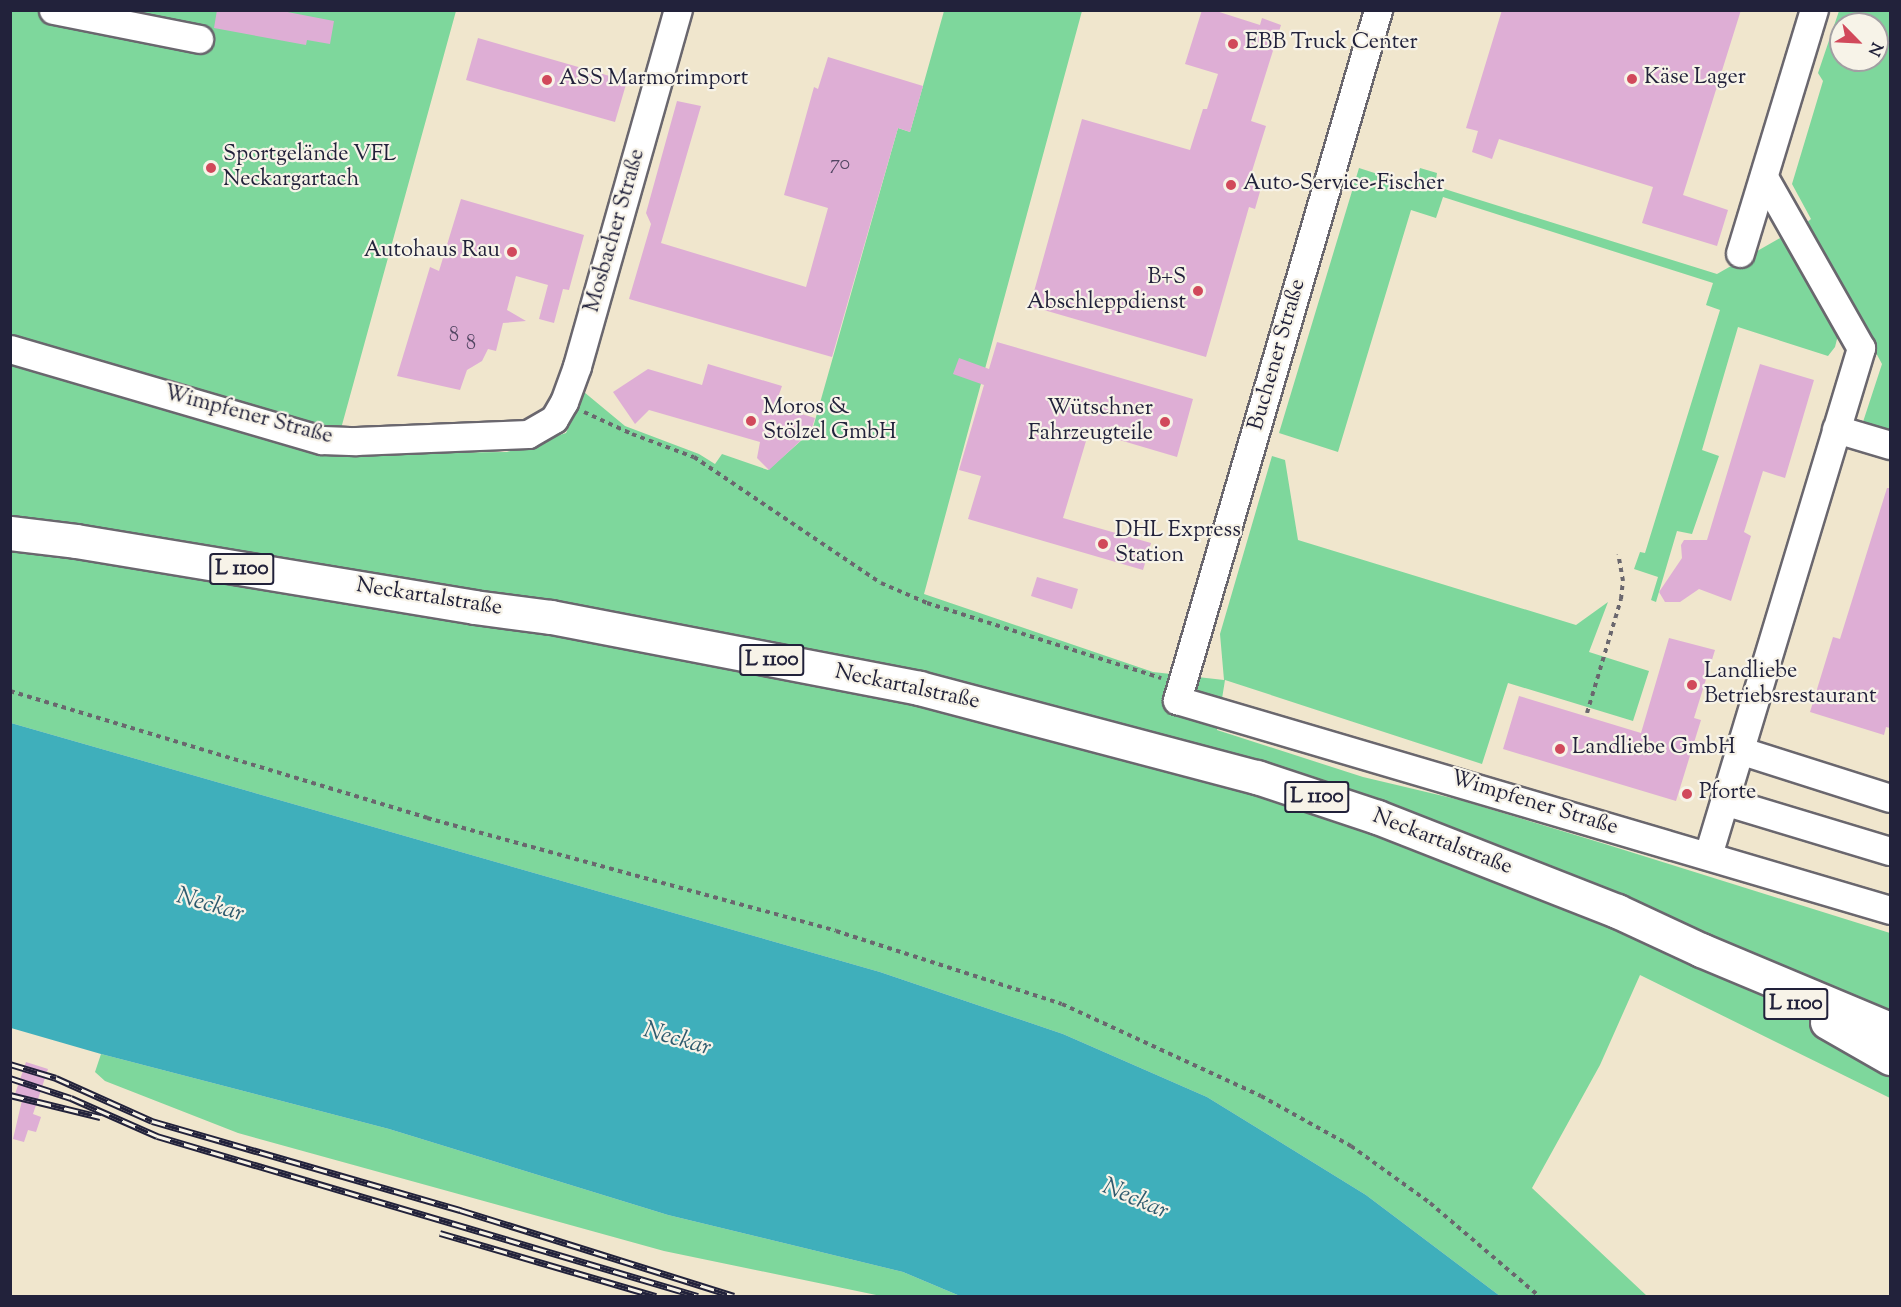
<!DOCTYPE html>
<html>
<head>
<meta charset="utf-8">
<style>
	body { margin:0 }
	#map { position:relative; width:1901px; height:1307px; overflow:hidden; background:#f0e6cd; font-family:"Sorts Mill Goudy",serif }
	div>[style] { position:absolute }
	[style*='--x'] { left:calc(var(--x)*1px); top:calc(var(--y)*1px); width:calc(var(--w)*1px); rotate:calc(var(--a)*1deg) }
	.green>* { inset:0; background:#7ed79c }
	.water>* { inset:0; background:#3fafbb }
	.building>* { inset:0; background:#deaed5 }
	.path>* { height:4px; margin-top:-2px; transform-origin:0; background:repeating-linear-gradient(90deg,#6a676e 0 4.5px,transparent 0 9px) }
	.roads { filter:drop-shadow(2px 0 #6a676e) drop-shadow(-2px 0 #6a676e) drop-shadow(0 2px #6a676e) drop-shadow(0 -2px #6a676e) }
	.minor>* { height:27px; margin:-13.5px; padding:0 13.5px; transform-origin:13.5px; border-radius:13.5px; background:#fff }
	.major>* { height:33px; margin:-16.5px; padding:0 16.5px; transform-origin:16.5px; border-radius:16.5px; background:#fff }
	.rail>* { height:7px; margin-top:-3.5px; transform-origin:0; background:repeating-linear-gradient(90deg,#f7f3e8 0 14px,#22223b 0 28px); box-sizing:border-box; border-block:2px solid #22223b }
	.dots>* { width:16px; height:16px; translate:-50% -50%; box-sizing:border-box; border:3px solid #f7f3e8; border-radius:50% }
	span { translate:-50% -50%; white-space:nowrap; text-align:center; line-height:1.15; -webkit-text-stroke:4.5px #f7f3e8; paint-order:stroke }
	.number-label { font-size:20px; color:#514562 }
	.number-label span { -webkit-text-stroke-width:0 }
	.shield-label span { padding:2px 4px; background:#f7f3e8; border:2px solid; border-radius:4px; -webkit-text-stroke-width:0 }
	.shield-label { font-size:21px; color:#22223b; font-weight:700 }
	.poi-label { font-size:22px; color:#22223b }
	.left { translate:0 -50%; text-align:left }
	.right { translate:-100% -50%; text-align:right }
	.street-label { font-size:22px; color:#22223b }
	.water-label { font-size:24px; color:#2e5a6e; font-style:italic }
	.frame { position:absolute; inset:0; border:12px solid #22223b; pointer-events:none }
	.north { position:absolute; left:1829px; top:12px; width:60px; height:60px; box-sizing:border-box; background:#f7f3e8; border:2px solid #a29fa3; border-radius:50%; rotate:114deg; font-size:16px; font-weight:700; line-height:24px; text-align:center; color:#22223b }
	.north::after { content:''; display:block; margin:auto; width:21px; height:27px; background:#d1495b; clip-path:polygon(50% 0,100% 100%,50% 72%,0 100%) }
</style>
</head>
<body>
<div id="map">
	<div class="green">
		<i style="clip-path:polygon(11px 11px,456px 11px,334px 454px,507px 452px,566px 433px,584px 392px,625px 426px,699px 454px,715px 464px,722px 454px,768px 470px,812px 431px,898px 128px,910px 132px,944px 11px,1082px 11px,924px 594px,1153px 672px,1224px 680px,1220px 634px,1272px 456px,1285px 460px,1298px 540px,1576px 625px,1608px 602px,1589px 652px,1649px 671px,1633px 721px,1508px 683px,1482px 764px,1225px 680px,1217px 730px,1363px 777px,1460px 800px,1605px 844px,1890px 933px,1890px 1098px,1640px 975px,1600px 1065px,1532px 1188px,1647px 1296px,1500px 1296px,1366px 1195px,1207px 1097px,1063px 1034px,880px 972px,11px 723px)"></i>
		<i style="clip-path:polygon(evenodd,1839px 11px,1890px 11px,1890px 434px,1862px 425px,1882px 364px,1806px 223px,1811px 219px,1792px 184px,1823px 81px,1818px 73px,1839px 11px,1841px 24px,1877px 24px,1877px 60px,1841px 60px,1841px 24px)"></i>
		<i style="clip-path:polygon(1359px 168px,1415px 186px,1420px 168px,1437px 173px,1435px 186px,1717px 274px,1787px 234px,1838px 335px,1835px 347px,1828px 356px,1738px 327px,1702px 450px,1719px 456px,1692px 534px,1677px 531px,1656px 602px,1651px 600px,1658px 577px,1634px 569px,1640px 552px,1645px 553px,1720px 310px,1706px 305px,1713px 283px,1443px 197px,1436px 218px,1411px 210px,1338px 452px,1279px 433px)"></i>
		<i style="clip-path:polygon(101px 1054px,389px 1129px,668px 1215px,903px 1272px,960px 1296px,881px 1296px,664px 1251px,238px 1133px,105px 1081px,95px 1072px)"></i>
	</div>
	<div class="water">
		<i style="clip-path:polygon(11px 723px,880px 972px,1063px 1034px,1207px 1097px,1366px 1195px,1500px 1296px,960px 1296px,903px 1272px,668px 1215px,389px 1129px,101px 1054px,11px 1028px)"></i>
	</div>
	<div class="building">
		<i style="clip-path:polygon(217px 10px,277px 10px,334px 21px,330px 44px,307px 40px,306px 45px,214px 28px)"></i>
		<i style="clip-path:polygon(1202px 10px,1213px 10px,1260px 25px,1262px 18px,1281px 25px,1251px 121px,1266px 126px,1248px 184px,1261px 188px,1255px 209px,1249px 207px,1206px 357px,1030px 306px,1082px 119px,1190px 150px,1203px 109px,1207px 109px,1218px 74px,1185px 64px)"></i>
		<i style="clip-path:polygon(1502px 10px,1741px 10px,1683px 195px,1728px 210px,1717px 246px,1642px 223px,1653px 187px,1499px 139px,1492px 159px,1472px 152px,1478px 131px,1466px 128px)"></i>
		<i style="clip-path:polygon(478px 38px,627px 81px,615px 122px,466px 80px)"></i>
		<i style="clip-path:polygon(828px 57px,923px 86px,910px 132px,898px 128px,832px 357px,629px 299px,651px 224px,646px 213px,677px 101px,701px 106px,661px 243px,806px 287px,828px 208px,784px 195px,814px 87px,818px 89px)"></i>
		<i style="clip-path:polygon(461px 199px,584px 235px,569px 290px,563px 289px,554px 323px,539px 319px,548px 285px,516px 276px,507px 310px,526px 321px,503px 323px,496px 351px,488px 349px,482px 361px,467px 370px,460px 390px,397px 376px,430px 267px,439px 271px)"></i>
		<i style="clip-path:polygon(997px 342px,1193px 399px,1177px 457px,1089px 431px,1063px 518px,1151px 543px,1143px 570px,968px 519px,981px 476px,959px 470px,984px 385px,953px 374px,959px 358px,989px 369px)"></i>
		<i style="clip-path:polygon(708px 364px,782px 386px,775px 406px,815px 418px,811px 431px,769px 470px,757px 458px,760px 442px,649px 410px,635px 424px,613px 392px,648px 369px,702px 385px)"></i>
		<i style="clip-path:polygon(1760px 364px,1814px 380px,1785px 478px,1763px 471px,1744px 532px,1751px 536px,1731px 601px,1699px 589px,1680px 602px,1665px 602px,1659px 592px,1682px 558px,1681px 545px,1684px 540px,1707px 540px)"></i>
		<i style="clip-path:polygon(1887px 488px,1890px 488px,1890px 728px,1886px 727px,1884px 735px,1810px 712px,1833px 637px,1840px 639px)"></i>
		<i style="clip-path:polygon(1037px 577px,1078px 589px,1072px 609px,1031px 596px)"></i>
		<i style="clip-path:polygon(1669px 638px,1715px 650px,1694px 718px,1701px 720px,1676px 801px,1503px 749px,1519px 696px,1641px 733px)"></i>
		<i style="clip-path:polygon(26px 1062px,48px 1069px,33px 1114px,41px 1117px,36px 1132px,28px 1130px,24px 1142px,13px 1139px,23px 1096px,15px 1094px)"></i>
	</div>
	<div class="path">
		<i style="--x:584;--y:412;--w:53;--a:24.6"></i>
		<i style="--x:632;--y:434;--w:66;--a:20.4"></i>
		<i style="--x:694;--y:457;--w:225;--a:34"></i>
		<i style="--x:881;--y:583;--w:50;--a:23.5"></i>
		<i style="--x:927;--y:603;--w:246;--a:17.8"></i>
		<i style="--x:10;--y:691;--w:436;--a:16.9"></i>
		<i style="--x:427;--y:818;--w:424;--a:15.4"></i>
		<i style="--x:836;--y:931;--w:237;--a:17.9"></i>
		<i style="--x:1062;--y:1004;--w:219;--a:24.8"></i>
		<i style="--x:1261;--y:1096;--w:103;--a:29.1"></i>
		<i style="--x:1351;--y:1146;--w:97;--a:35.8"></i>
		<i style="--x:1430;--y:1203;--w:143;--a:40.5"></i>
		<i style="--x:1587;--y:713;--w:119;--a:-73.4"></i>
		<i style="--x:1621;--y:599;--w:18;--a:-84"></i>
		<i style="--x:1623;--y:581;--w:27;--a:-100"></i>
	</div>
	<div class="roads">
		<div class="minor">
			<i style="--x:53;--y:10;--w:149;--a:11.2"></i>
			<i style="--x:1378;--y:10;--w:719;--a:106.24"></i>
			<i style="--x:1177;--y:700;--w:743;--a:16.41"></i>
			<i style="--x:1740;--y:253;--w:254;--a:-73.1"></i>
			<i style="--x:10;--y:349;--w:325;--a:16.3"></i>
			<i style="--x:322;--y:440;--w:34;--a:2"></i>
			<i style="--x:356;--y:441;--w:172;--a:-2.3"></i>
			<i style="--x:528;--y:434;--w:30;--a:-30"></i>
			<i style="--x:554;--y:419;--w:20;--a:-60"></i>
			<i style="--x:564;--y:402;--w:38;--a:-70"></i>
			<i style="--x:577;--y:366;--w:370;--a:-74.2"></i>
			<i style="--x:1836;--y:429;--w:56;--a:16.5"></i>
			<i style="--x:1739;--y:750;--w:158;--a:17.6"></i>
			<i style="--x:1724;--y:801;--w:173;--a:16.8"></i>
			<i style="--x:1708;--y:855;--w:530;--a:-73.21"></i>
			<i style="--x:1861;--y:348;--w:197;--a:-119.6"></i>
		</div>
		<div class="major">
			<i style="--x:10;--y:533;--w:66;--a:6.9"></i>
			<i style="--x:76;--y:541;--w:403;--a:9.4"></i>
			<i style="--x:474;--y:607;--w:78;--a:7.4"></i>
			<i style="--x:551;--y:617;--w:375;--a:10.9"></i>
			<i style="--x:919;--y:688;--w:350;--a:14.8"></i>
			<i style="--x:1257;--y:777;--w:126;--a:18.4"></i>
			<i style="--x:1377;--y:817;--w:258;--a:21.4"></i>
			<i style="--x:1617;--y:911;--w:93;--a:24.9"></i>
			<i style="--x:1701;--y:950;--w:205;--a:22.7"></i>
			<i style="--x:1827;--y:1022;--w:73;--a:29.7"></i>
		</div>
	</div>
	<div class="rail">
		<i style="--x:10;--y:1064;--w:48;--a:16.9"></i>
		<i style="--x:56;--y:1078;--w:105;--a:24.1"></i>
		<i style="--x:152;--y:1121;--w:321;--a:16.1"></i>
		<i style="--x:460;--y:1210;--w:287;--a:17.4"></i>
		<i style="--x:10;--y:1078;--w:64;--a:18.2"></i>
		<i style="--x:71;--y:1098;--w:94;--a:23.8"></i>
		<i style="--x:157;--y:1136;--w:564;--a:16.48"></i>
		<i style="--x:10;--y:1095;--w:93;--a:13.7"></i>
		<i style="--x:440;--y:1233;--w:225;--a:16.3"></i>
	</div>
	<div class="dots">
		<i style="left:1233px;top:44px;background:#d1495b"></i>
		<i style="left:1632px;top:79px;background:#d1495b"></i>
		<i style="left:547px;top:80px;background:#d1495b"></i>
		<i style="left:211px;top:168px;background:#d1495b"></i>
		<i style="left:1231px;top:185px;background:#d1495b"></i>
		<i style="left:512px;top:252px;background:#d1495b"></i>
		<i style="left:1198px;top:291px;background:#d1495b"></i>
		<i style="left:751px;top:421px;background:#d1495b"></i>
		<i style="left:1165px;top:422px;background:#d1495b"></i>
		<i style="left:1103px;top:544px;background:#d1495b"></i>
		<i style="left:1692px;top:685px;background:#d1495b"></i>
		<i style="left:1560px;top:749px;background:#d1495b"></i>
		<i style="left:1687px;top:794px;background:#d1495b"></i>
	</div>
	<div class="number-label">
		<span style="left:840px;top:164px">70</span>
		<span style="left:454px;top:336px">8</span>
		<span style="left:471px;top:344px">8</span>
	</div>
	<div class="shield-label">
		<span style="left:242px;top:569px">L 1100</span>
		<span style="left:772px;top:660px">L 1100</span>
		<span style="left:1317px;top:797px">L 1100</span>
		<span style="left:1796px;top:1004px">L 1100</span>
	</div>
	<div class="poi-label">
		<span class="left" style="left:1245px;top:44px">EBB Truck Center</span>
		<span class="left" style="left:1644px;top:79px">Käse Lager</span>
		<span class="left" style="left:559px;top:80px">ASS Marmorimport</span>
		<span class="left" style="left:223px;top:168px">Sportgelände VFL<br>Neckargartach</span>
		<span class="left" style="left:1243px;top:185px">Auto-Service-Fischer</span>
		<span class="right" style="left:500px;top:252px">Autohaus Rau</span>
		<span class="right" style="left:1186px;top:291px">B+S<br>Abschleppdienst</span>
		<span class="left" style="left:763px;top:421px">Moros &amp;<br>Stölzel GmbH</span>
		<span class="right" style="left:1153px;top:422px">Wütschner<br>Fahrzeugteile</span>
		<span class="left" style="left:1115px;top:544px">DHL Express<br>Station</span>
		<span class="left" style="left:1704px;top:685px">Landliebe<br>Betriebsrestaurant</span>
		<span class="left" style="left:1572px;top:749px">Landliebe GmbH</span>
		<span class="left" style="left:1699px;top:794px">Pforte</span>
	</div>
	<div class="street-label">
		<span style="left:616px;top:231px;rotate:-74deg">Mosbacher Straße</span>
		<span style="left:1278px;top:355px;rotate:-74deg">Buchener Straße</span>
		<span style="left:248px;top:416px;rotate:15deg">Wimpfener Straße</span>
		<span style="left:429px;top:598px;rotate:9deg">Neckartalstraße</span>
		<span style="left:907px;top:688px;rotate:12deg">Neckartalstraße</span>
		<span style="left:1534px;top:804px;rotate:17deg">Wimpfener Straße</span>
		<span style="left:1442px;top:843px;rotate:21deg">Neckartalstraße</span>
	</div>
	<div class="water-label">
		<span style="left:210px;top:906px;rotate:16deg">Neckar</span>
		<span style="left:677px;top:1040px;rotate:16deg">Neckar</span>
		<span style="left:1135px;top:1200px;rotate:23deg">Neckar</span>
	</div>
	<div class="frame"></div>
	<div class="north">N</div>
</div>
</body>
</html>
